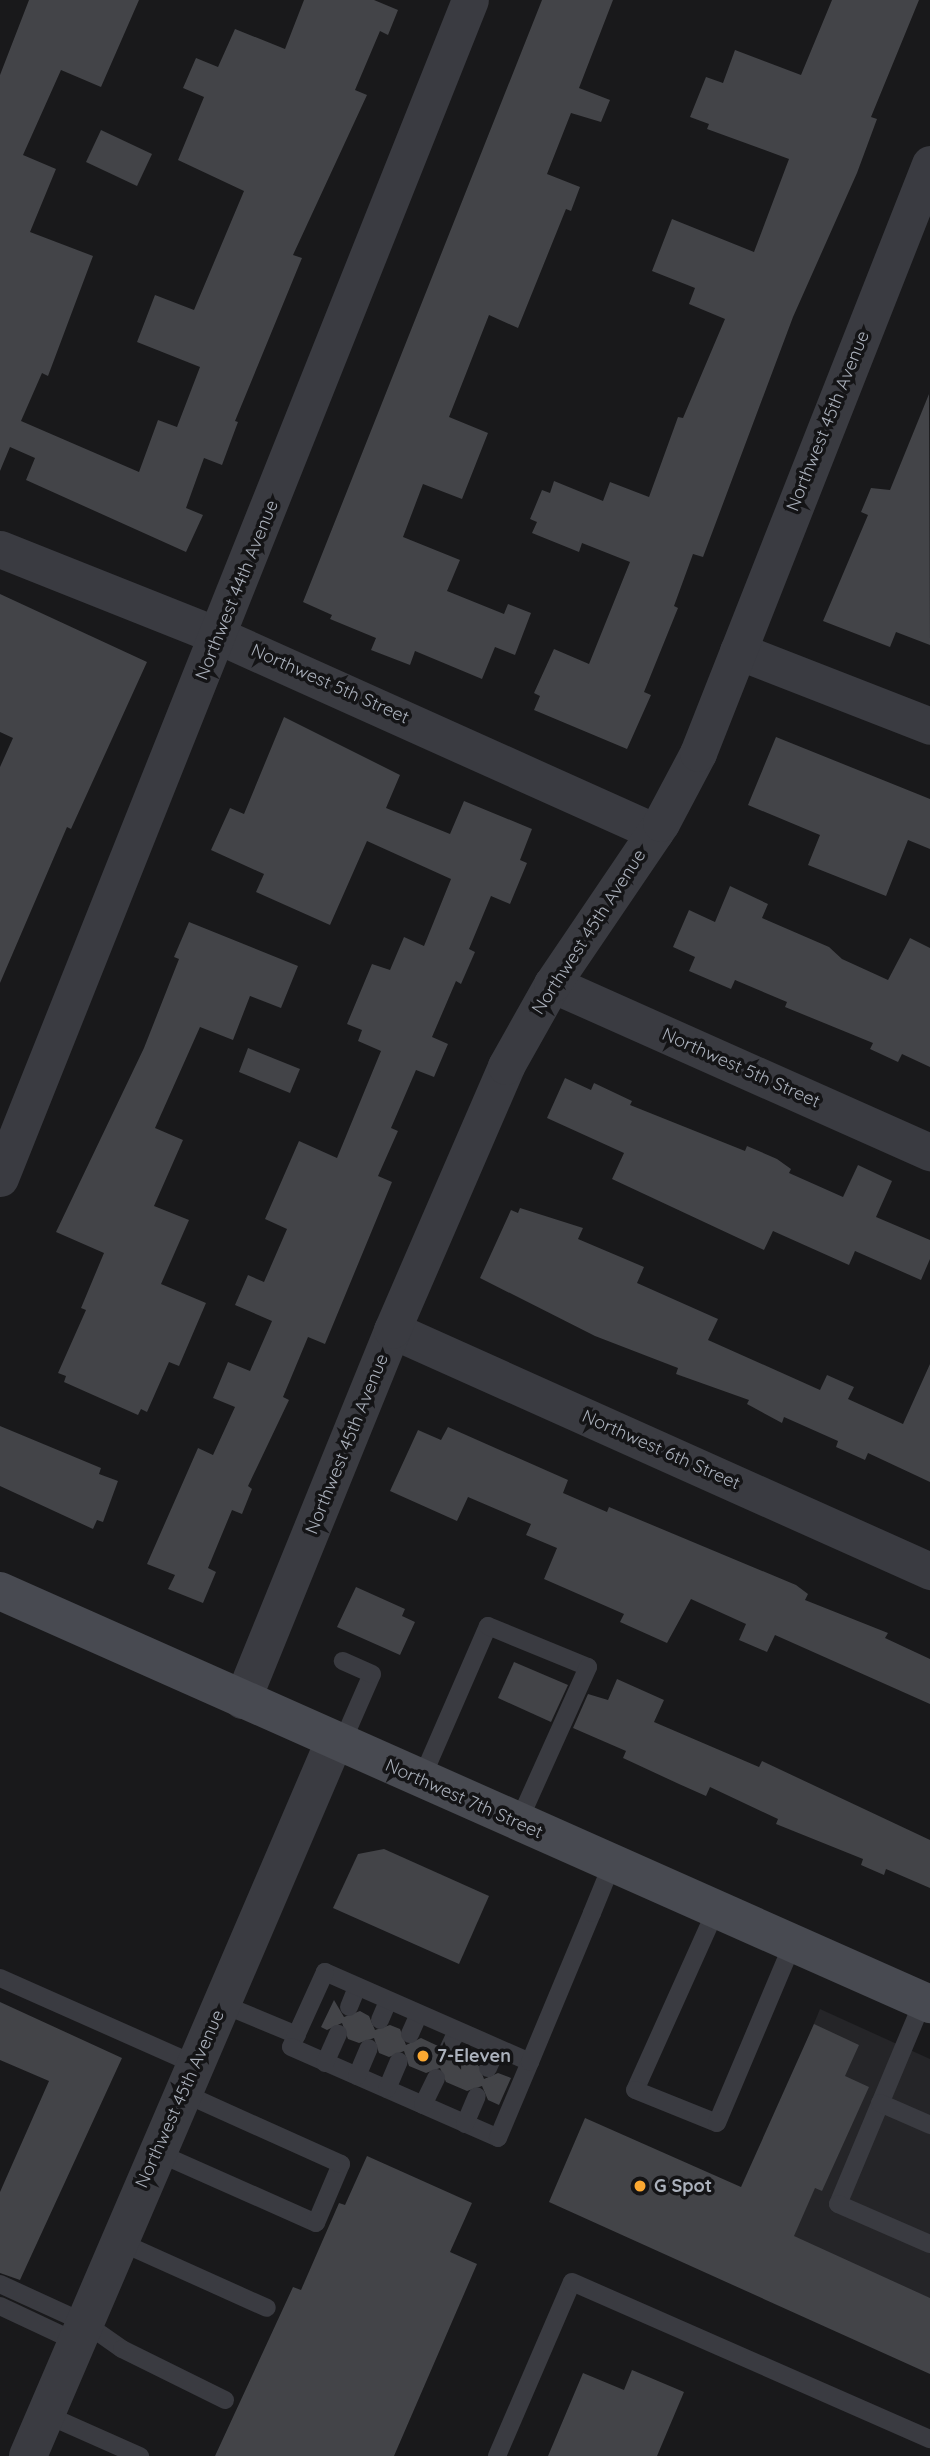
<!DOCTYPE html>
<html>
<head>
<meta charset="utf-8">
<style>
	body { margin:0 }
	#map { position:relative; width:930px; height:2456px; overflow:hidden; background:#19191b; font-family:Quicksand,sans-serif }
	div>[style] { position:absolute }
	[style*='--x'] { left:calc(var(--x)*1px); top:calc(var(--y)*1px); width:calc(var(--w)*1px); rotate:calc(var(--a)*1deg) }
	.built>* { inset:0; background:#252528 }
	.building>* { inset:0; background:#434448 }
	.service>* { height:18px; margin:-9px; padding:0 9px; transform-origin:9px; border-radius:9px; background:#3a3b41 }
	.minor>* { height:37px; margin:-18.5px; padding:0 18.5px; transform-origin:18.5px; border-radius:18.5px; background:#3a3b41 }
	.tertiary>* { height:38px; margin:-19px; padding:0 19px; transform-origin:19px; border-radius:19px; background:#3a3b41 }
	.secondary>* { height:38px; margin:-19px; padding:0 19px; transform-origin:19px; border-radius:19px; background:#484a51 }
	.dots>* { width:19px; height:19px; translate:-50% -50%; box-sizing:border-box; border:4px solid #141416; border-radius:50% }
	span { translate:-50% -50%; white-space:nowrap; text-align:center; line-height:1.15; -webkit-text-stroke:7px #141416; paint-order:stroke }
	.street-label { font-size:18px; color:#abb1bc }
	.poi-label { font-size:18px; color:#abb1bc; font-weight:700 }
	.left { translate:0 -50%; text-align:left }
</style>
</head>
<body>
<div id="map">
	<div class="built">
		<i style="clip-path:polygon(820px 2009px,930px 2059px,930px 2361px,712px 2270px)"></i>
	</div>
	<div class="building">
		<i style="clip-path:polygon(29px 0,139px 0,101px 87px,61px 70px,23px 155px,56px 169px,30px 232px,93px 256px,48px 376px,42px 373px,21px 421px,139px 472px,158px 420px,177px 427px,200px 367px,137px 342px,155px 295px,194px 310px,244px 191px,178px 160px,204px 97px,183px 88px,196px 58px,218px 67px,235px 29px,285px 49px,304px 0,374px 0,398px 10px,388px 35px,380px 31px,355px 90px,367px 95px,293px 255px,302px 258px,235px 421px,238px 422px,222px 465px,204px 458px,186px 508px,203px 515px,186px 552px,26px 480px,35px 458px,10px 447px,0 471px,0 75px)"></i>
		<i style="clip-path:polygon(542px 0,613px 0,579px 88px,610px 100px,601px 122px,571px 113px,547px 174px,580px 187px,571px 211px,566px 209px,518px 328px,489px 315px,449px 417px,488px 433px,462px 499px,423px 484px,403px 537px,460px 560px,447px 591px,504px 614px,508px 604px,531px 613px,515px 655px,495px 647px,482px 679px,415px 651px,410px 665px,371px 650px,376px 638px,330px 619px,332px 615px,303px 602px)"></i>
		<i style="clip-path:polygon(832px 0,919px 0,871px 117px,877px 119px,857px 173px,793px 317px,703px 557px,693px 554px,674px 606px,678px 608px,644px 692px,651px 695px,627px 749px,534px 710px,540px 696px,534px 693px,554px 649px,589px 664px,630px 562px,582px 543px,579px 552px,532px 533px,537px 522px,530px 519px,542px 490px,550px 493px,554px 481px,603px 501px,610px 482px,649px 497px,678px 417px,683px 418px,725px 319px,689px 304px,695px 288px,652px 271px,672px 219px,754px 252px,789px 159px,707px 129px,709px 124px,690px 117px,706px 77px,723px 83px,735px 50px,801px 75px)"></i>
		<i style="clip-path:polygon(101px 130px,152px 154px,137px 186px,86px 162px)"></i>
		<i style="clip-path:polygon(929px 394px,930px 645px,896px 632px,890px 647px,823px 621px,868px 515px,861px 512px,871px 488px,890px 490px)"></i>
		<i style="clip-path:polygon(0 594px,147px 662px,71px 829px,67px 827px,0 983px,0 767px,13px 738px,0 732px)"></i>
		<i style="clip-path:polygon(284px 717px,400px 775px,386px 808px,450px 834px,464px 801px,532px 829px,520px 860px,527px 863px,510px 904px,491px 896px,469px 949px,475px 952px,461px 984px,456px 981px,432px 1037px,448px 1044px,434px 1077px,416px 1070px,391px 1128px,398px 1131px,378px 1176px,392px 1182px,325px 1344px,308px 1337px,283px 1397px,289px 1400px,248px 1486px,252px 1489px,242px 1514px,232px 1510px,208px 1568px,216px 1572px,203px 1603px,168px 1589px,175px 1575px,147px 1564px,198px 1448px,213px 1455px,235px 1407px,213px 1398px,228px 1362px,250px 1371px,272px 1321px,235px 1305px,248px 1275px,264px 1282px,287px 1229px,265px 1219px,299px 1141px,337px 1158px,381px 1051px,358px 1041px,362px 1030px,347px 1024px,372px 964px,390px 970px,404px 937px,424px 946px,451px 879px,367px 841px,330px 925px,256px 892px,264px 874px,211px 850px,230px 808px,244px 814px)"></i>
		<i style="clip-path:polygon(776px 737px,930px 799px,930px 849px,908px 840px,886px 896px,808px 865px,820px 835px,748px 805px)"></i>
		<i style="clip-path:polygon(730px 886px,768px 904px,762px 918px,829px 947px,842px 959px,888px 980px,910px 938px,930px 948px,930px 1067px,902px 1054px,898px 1062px,870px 1049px,873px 1043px,785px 1007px,787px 1002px,735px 980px,731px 989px,689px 971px,695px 957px,673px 947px,689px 910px,715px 922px)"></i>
		<i style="clip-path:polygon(189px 922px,298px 966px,281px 1008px,250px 996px,233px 1040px,200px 1027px,155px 1128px,183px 1140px,154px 1206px,189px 1220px,161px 1284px,206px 1303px,179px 1366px,169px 1362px,147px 1412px,141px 1409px,138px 1415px,64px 1382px,66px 1376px,58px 1373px,86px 1310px,81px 1308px,104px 1253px,56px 1232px,144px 1048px,179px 959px,174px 957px)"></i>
		<i style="clip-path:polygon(248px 1048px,300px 1069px,290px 1093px,239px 1072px)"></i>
		<i style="clip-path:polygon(565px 1078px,591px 1090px,594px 1083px,632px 1101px,630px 1105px,745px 1151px,747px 1146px,777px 1159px,791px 1169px,789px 1173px,843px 1197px,858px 1165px,892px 1181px,876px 1217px,930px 1240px,930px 1259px,921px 1280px,855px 1251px,849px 1265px,773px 1231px,764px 1250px,612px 1179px,624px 1153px,547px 1118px)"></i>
		<i style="clip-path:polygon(520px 1208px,583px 1228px,578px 1239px,644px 1267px,637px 1283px,718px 1319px,708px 1340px,820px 1390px,827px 1375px,854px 1387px,848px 1399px,903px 1424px,930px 1364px,930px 1482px,868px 1453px,865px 1460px,836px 1447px,838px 1441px,784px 1417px,782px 1423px,747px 1404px,749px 1400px,676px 1374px,678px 1368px,595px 1336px,480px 1278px,511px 1210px,518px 1213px)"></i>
		<i style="clip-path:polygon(0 1426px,101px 1468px,99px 1474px,118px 1481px,103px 1522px,97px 1520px,93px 1529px,0 1486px)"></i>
		<i style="clip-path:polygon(448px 1427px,568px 1480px,563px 1493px,607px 1512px,609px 1507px,796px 1585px,808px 1594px,805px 1600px,888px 1633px,885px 1638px,930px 1659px,930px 1704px,775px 1635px,767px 1652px,739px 1640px,746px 1624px,691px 1599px,667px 1643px,620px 1622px,624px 1614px,544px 1579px,557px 1548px,526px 1535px,531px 1524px,468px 1497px,457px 1521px,390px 1491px,418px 1430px,441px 1440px)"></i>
		<i style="clip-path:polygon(356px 1587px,405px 1609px,402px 1616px,415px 1622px,400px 1655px,337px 1627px)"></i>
		<i style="clip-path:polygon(514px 1662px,568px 1685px,551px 1722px,498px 1698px)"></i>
		<i style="clip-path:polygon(617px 1679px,664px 1700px,654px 1722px,759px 1767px,762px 1761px,930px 1840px,930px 1888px,886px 1869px,884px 1875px,861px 1865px,863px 1859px,776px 1824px,778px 1819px,710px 1787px,706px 1796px,679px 1784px,623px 1758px,626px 1751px,573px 1728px,588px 1694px,608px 1700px)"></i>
		<i style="clip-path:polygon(384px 1849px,489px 1896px,459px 1964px,333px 1908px,358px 1854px)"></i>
		<i style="clip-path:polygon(334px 2000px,344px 2017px,360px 2011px,369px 2016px,375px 2030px,390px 2025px,400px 2029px,406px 2045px,421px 2038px,438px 2046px,444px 2060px,458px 2055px,478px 2063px,484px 2079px,498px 2073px,511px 2078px,499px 2105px,488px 2100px,482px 2086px,467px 2091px,446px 2082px,440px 2068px,426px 2073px,409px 2066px,404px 2051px,389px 2057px,379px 2053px,374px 2038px,359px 2043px,348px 2039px,342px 2023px,327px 2030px,321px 2027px)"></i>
		<i style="clip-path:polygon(0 2002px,122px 2058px,20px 2280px,0 2273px,0 2192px,49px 2081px,0 2060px)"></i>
		<i style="clip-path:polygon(814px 2024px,859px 2045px,845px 2076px,869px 2087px,822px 2191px,815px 2188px,794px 2236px,930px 2298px,930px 2374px,549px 2202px,585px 2118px,741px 2187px)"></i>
		<i style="clip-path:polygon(367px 2156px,472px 2203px,450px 2252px,477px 2264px,394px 2456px,215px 2456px,293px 2287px,301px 2290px,339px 2203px,345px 2205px)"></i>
		<i style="clip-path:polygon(632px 2370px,684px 2392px,657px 2456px,548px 2456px,583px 2373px,624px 2390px)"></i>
	</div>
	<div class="service">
		<i style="--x:341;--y:1745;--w:77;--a:-66.4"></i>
		<i style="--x:372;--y:1674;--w:32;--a:-156"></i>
		<i style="--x:421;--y:1780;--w:168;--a:-66.5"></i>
		<i style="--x:488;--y:1626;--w:108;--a:22.3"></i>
		<i style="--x:588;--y:1667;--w:171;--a:114.2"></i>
		<i style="--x:716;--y:1910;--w:197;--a:114.2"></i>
		<i style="--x:635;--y:2090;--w:88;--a:21.9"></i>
		<i style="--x:717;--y:2123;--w:195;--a:-67.1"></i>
		<i style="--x:0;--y:1978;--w:214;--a:23.9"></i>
		<i style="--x:923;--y:2001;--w:220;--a:112.7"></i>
		<i style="--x:838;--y:2204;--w:100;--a:23.5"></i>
		<i style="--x:222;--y:2004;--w:81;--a:22.5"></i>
		<i style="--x:349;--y:2007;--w:22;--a:-68"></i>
		<i style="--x:380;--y:2020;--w:21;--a:-67"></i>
		<i style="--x:410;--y:2034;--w:22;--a:-66"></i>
		<i style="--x:448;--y:2050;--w:21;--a:-65"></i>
		<i style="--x:530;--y:2062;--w:224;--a:-156.3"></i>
		<i style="--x:325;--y:1972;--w:82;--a:114.4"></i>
		<i style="--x:291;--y:2047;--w:226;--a:23.7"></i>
		<i style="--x:498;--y:2138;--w:82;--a:-67.2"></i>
		<i style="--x:530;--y:2062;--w:161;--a:-67.4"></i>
		<i style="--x:592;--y:1913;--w:53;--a:-67.8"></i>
		<i style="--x:325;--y:2063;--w:32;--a:-66"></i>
		<i style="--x:488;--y:2068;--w:22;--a:-66"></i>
		<i style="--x:357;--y:2076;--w:30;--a:-67"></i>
		<i style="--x:387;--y:2089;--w:30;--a:-67"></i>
		<i style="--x:880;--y:2103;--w:55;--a:23.7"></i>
		<i style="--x:423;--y:2105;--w:30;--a:-64"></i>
		<i style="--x:465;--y:2124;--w:30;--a:-67"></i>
		<i style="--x:156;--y:2152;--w:175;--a:23.9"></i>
		<i style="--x:316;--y:2223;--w:64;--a:-67"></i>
		<i style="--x:341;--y:2164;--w:173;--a:-155.8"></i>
		<i style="--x:118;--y:2241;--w:163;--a:24.2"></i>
		<i style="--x:0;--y:2284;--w:94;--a:24.6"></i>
		<i style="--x:85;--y:2323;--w:45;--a:35.1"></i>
		<i style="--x:122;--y:2349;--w:115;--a:26.3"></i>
		<i style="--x:0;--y:2306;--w:85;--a:25.1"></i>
		<i style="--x:45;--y:2414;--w:104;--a:23.9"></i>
		<i style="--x:497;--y:2456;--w:189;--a:-66.7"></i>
		<i style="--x:572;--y:2282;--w:391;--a:23.7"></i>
	</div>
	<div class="minor">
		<i style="--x:0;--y:549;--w:236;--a:21.7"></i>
		<i style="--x:219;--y:636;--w:478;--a:24.2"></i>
		<i style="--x:738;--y:651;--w:206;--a:21.3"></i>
		<i style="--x:552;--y:984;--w:414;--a:24"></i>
		<i style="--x:0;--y:1178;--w:1268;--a:-68.25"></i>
		<i style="--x:392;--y:1330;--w:590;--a:24.13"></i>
		<i style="--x:242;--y:1700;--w:399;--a:-67.9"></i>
		<i style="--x:392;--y:1330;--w:288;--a:-66.6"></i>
		<i style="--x:506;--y:1066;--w:94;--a:-60.7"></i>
		<i style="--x:552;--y:984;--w:194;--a:-55.9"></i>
		<i style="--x:661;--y:823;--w:79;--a:-62.1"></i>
		<i style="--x:698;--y:753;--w:633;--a:-68.5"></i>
	</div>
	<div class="tertiary">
		<i style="--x:28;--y:2456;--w:777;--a:-66.8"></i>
	</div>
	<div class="secondary">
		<i style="--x:0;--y:1591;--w:1018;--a:23.95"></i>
	</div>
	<div class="dots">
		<i style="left:423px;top:2056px;background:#fba831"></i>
		<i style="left:640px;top:2186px;background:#fba831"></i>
	</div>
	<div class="street-label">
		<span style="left:828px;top:421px;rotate:-68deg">Northwest 45th Avenue</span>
		<span style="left:237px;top:590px;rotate:-68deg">Northwest 44th Avenue</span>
		<span style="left:330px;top:684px;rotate:24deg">Northwest 5th Street</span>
		<span style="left:589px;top:932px;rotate:-57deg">Northwest 45th Avenue</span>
		<span style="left:741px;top:1068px;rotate:24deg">Northwest 5th Street</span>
		<span style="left:347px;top:1444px;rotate:-68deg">Northwest 45th Avenue</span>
		<span style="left:661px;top:1450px;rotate:24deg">Northwest 6th Street</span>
		<span style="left:464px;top:1799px;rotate:24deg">Northwest 7th Street</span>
		<span style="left:180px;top:2099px;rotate:-66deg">Northwest 45th Avenue</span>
	</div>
	<div class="poi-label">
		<span class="left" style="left:437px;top:2056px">7-Eleven</span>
		<span class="left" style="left:654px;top:2186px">G Spot</span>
	</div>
</div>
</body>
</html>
